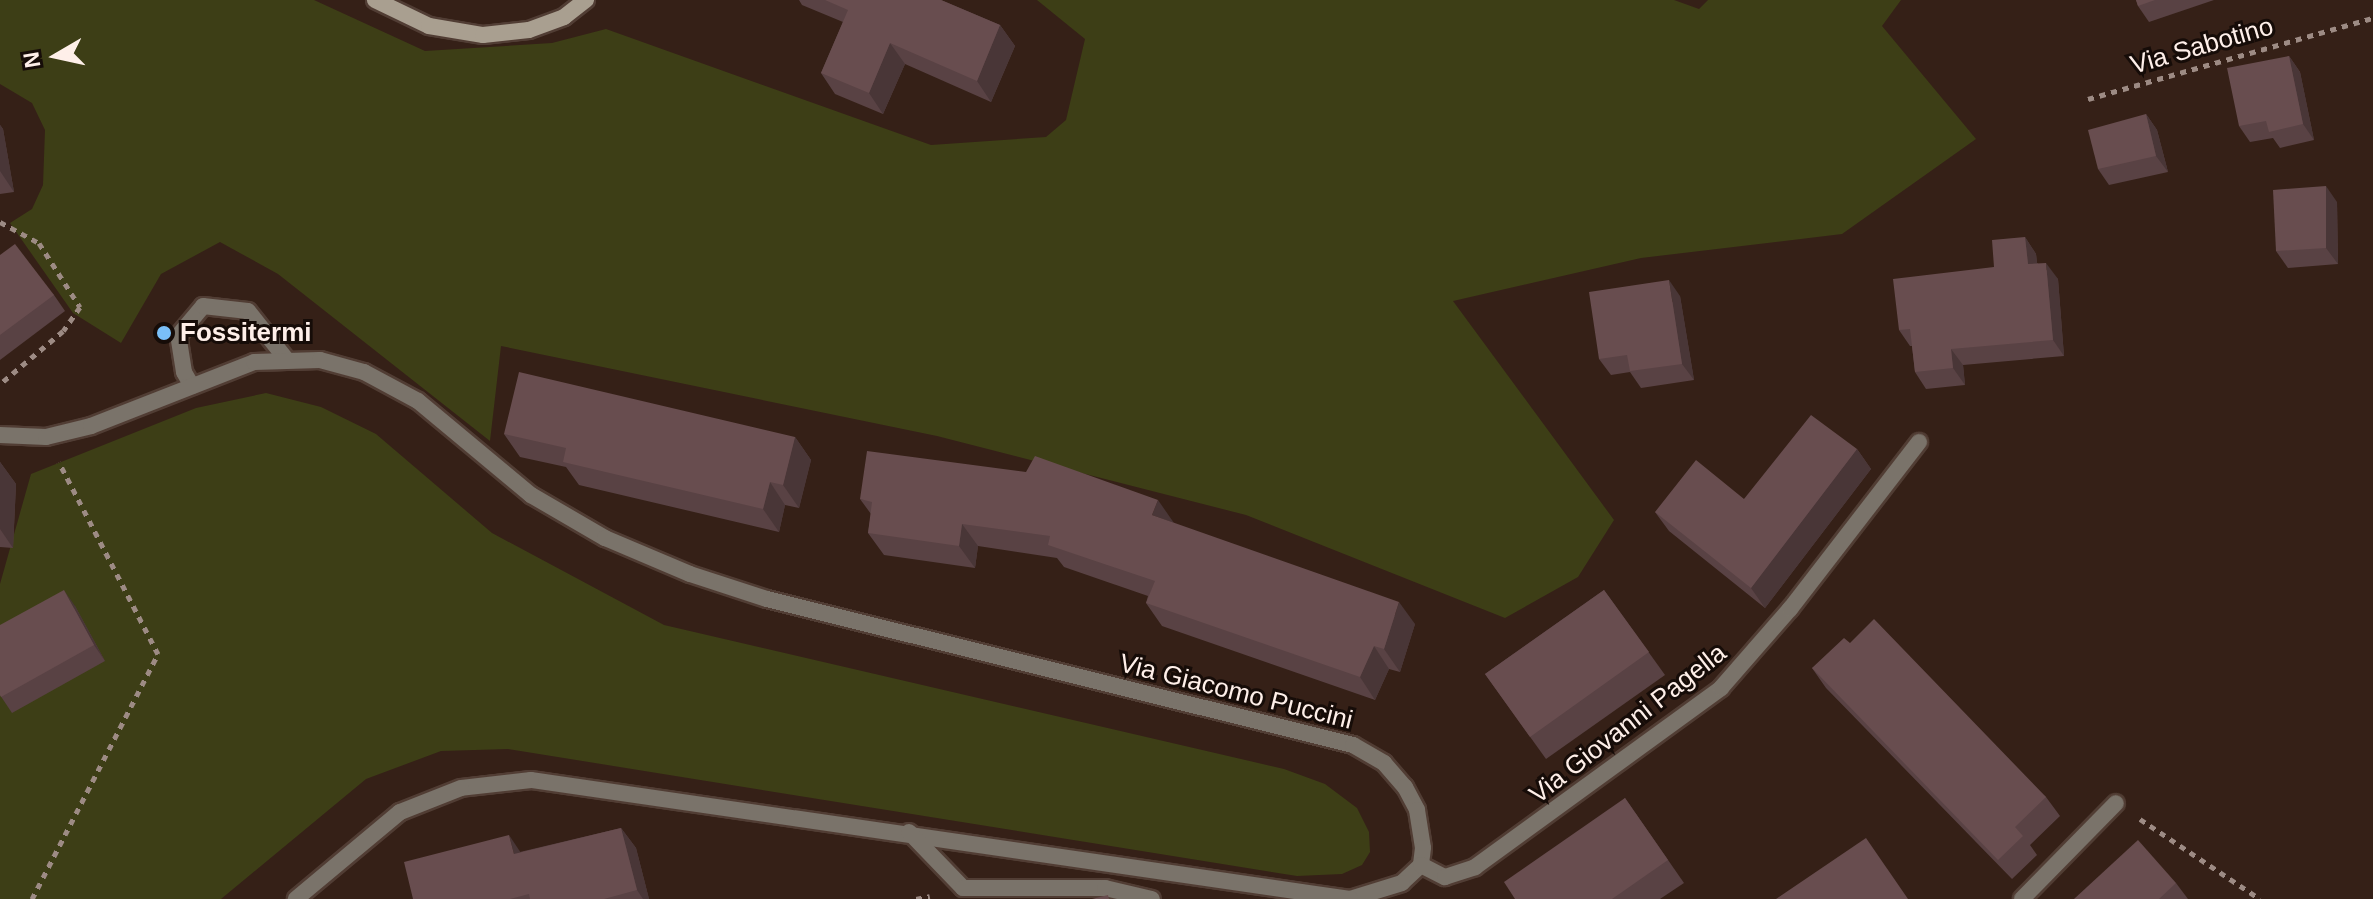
<!DOCTYPE html>
<html>
<head>
<meta charset="utf-8">
<style>
	body { margin:0 }
	#map { position:relative; width:2373px; height:899px; overflow:hidden; background:#352017; font-family:Arial,sans-serif }
	div>[style] { position:absolute }
	[style*='--x'] { left:calc(var(--x)*1px); top:calc(var(--y)*1px); width:calc(var(--w)*1px); rotate:calc(var(--a)*1deg) }
	.green>* { inset:0; background:#3d3e16 }
	.path>* { height:5px; margin-top:-2.5px; transform-origin:0; background:repeating-linear-gradient(90deg,#9d8b84 0 6px,transparent 0 12px) }
	.roads { filter:drop-shadow(2px 0 #513d34) drop-shadow(-2px 0 #513d34) drop-shadow(0 2px #513d34) drop-shadow(0 -2px #513d34) }
	.lane>* { height:16px; margin:-8px; padding:0 8px; transform-origin:8px; border-radius:8px; background:#7a736a }
	.street>* { height:16px; margin:-8px; padding:0 8px; transform-origin:8px; border-radius:8px; background:#7a736a }
	.secondary>* { height:16px; margin:-8px; padding:0 8px; transform-origin:8px; border-radius:8px; background:#a99f90 }
	.wall>* { inset:0; background:#594244 }
	.shaded-wall>* { inset:0; background:#493637 }
	.building>* { inset:0; background:#684d4f }
	.dots>* { width:22px; height:22px; translate:-50% -50%; box-sizing:border-box; border:4px solid #160c08; border-radius:50% }
	span { translate:-50% -50%; white-space:nowrap; text-align:center; line-height:1.15; -webkit-text-stroke:6px #160c08; paint-order:stroke }
	.street-label { font-size:26px; color:#feefe9 }
	.poi-label { font-size:26px; color:#feefe9; font-weight:700 }
	.left { translate:0 -50%; text-align:left }
	.north { position:absolute; left:16px; top:16px; width:80px; height:80px; -webkit-text-stroke:6px #160c08; paint-order:stroke; rotate:261deg; font-size:22px; font-weight:700; line-height:32px; text-align:center; color:#feefe9 }
	.north::after { content:''; display:block; margin:auto; width:28px; height:36px; background:#feefe9; clip-path:polygon(50% 0,100% 100%,50% 72%,0 100%) }
</style>
</head>
<body>
<div id="map">
	<div class="green">
		<i style="clip-path:polygon(0 0,314px 0,425px 51px,552px 43px,606px 29px,931px 145px,1046px 137px,1066px 120px,1085px 39px,1037px 0,1674px 0,1699px 9px,1708px 0,1901px 0,1882px 26px,1976px 139px,1842px 234px,1641px 258px,1453px 301px,1614px 520px,1578px 577px,1505px 618px,1246px 515px,937px 436px,501px 346px,490px 441px,278px 274px,220px 242px,161px 274px,121px 343px,73px 313px,10px 223px,32px 209px,43px 185px,45px 130px,32px 103px,0 84px)"></i>
		<i style="clip-path:polygon(266px 393px,321px 407px,376px 434px,492px 533px,664px 625px,1284px 769px,1325px 784px,1357px 808px,1369px 832px,1370px 852px,1362px 865px,1342px 874px,1297px 876px,508px 749px,441px 751px,366px 779px,221px 899px,0 899px,0 584px,31px 474px,196px 408px)"></i>
	</div>
	<div class="path">
		<i style="--x:2088;--y:99;--w:296;--a:-15.9"></i>
		<i style="--x:0;--y:222;--w:44;--a:28.3"></i>
		<i style="--x:39;--y:243;--w:76;--a:57.4"></i>
		<i style="--x:80;--y:307;--w:29;--a:125"></i>
		<i style="--x:63;--y:331;--w:82;--a:139.9"></i>
		<i style="--x:2140;--y:819;--w:144;--a:33.7"></i>
		<i style="--x:32;--y:899;--w:276;--a:-62.8"></i>
		<i style="--x:158;--y:654;--w:216;--a:-117.3"></i>
		<i style="--x:916;--y:899;--w:14;--a:-12"></i>
	</div>
	<div class="roads">
		<div class="lane">
			<i style="--x:192;--y:386;--w:16;--a:-120"></i>
			<i style="--x:184;--y:372;--w:36;--a:-99"></i>
			<i style="--x:178;--y:336;--w:39;--a:-50"></i>
			<i style="--x:203;--y:306;--w:45;--a:6.3"></i>
			<i style="--x:248;--y:311;--w:61;--a:51.6"></i>
		</div>
		<div class="street">
			<i style="--x:0;--y:435;--w:46;--a:2.5"></i>
			<i style="--x:46;--y:437;--w:46;--a:-13.7"></i>
			<i style="--x:91;--y:426;--w:175;--a:-21.4"></i>
			<i style="--x:254;--y:362;--w:66;--a:-1.7"></i>
			<i style="--x:320;--y:360;--w:46;--a:15.3"></i>
			<i style="--x:364;--y:372;--w:61;--a:28.2"></i>
			<i style="--x:418;--y:401;--w:147;--a:39.8"></i>
			<i style="--x:531;--y:495;--w:86;--a:30.2"></i>
			<i style="--x:605;--y:538;--w:92;--a:23"></i>
			<i style="--x:690;--y:574;--w:81;--a:18"></i>
			<i style="--x:767;--y:599;--w:604;--a:13.99"></i>
			<i style="--x:1353;--y:745;--w:36;--a:30"></i>
			<i style="--x:1384;--y:763;--w:32;--a:49"></i>
			<i style="--x:1405;--y:787;--w:26;--a:62"></i>
			<i style="--x:1417;--y:810;--w:38;--a:81"></i>
			<i style="--x:1423;--y:848;--w:17;--a:97"></i>
			<i style="--x:1421;--y:865;--w:26;--a:137"></i>
			<i style="--x:1402;--y:883;--w:54;--a:162.9"></i>
			<i style="--x:1350;--y:899;--w:828;--a:-171.73"></i>
			<i style="--x:531;--y:780;--w:70;--a:173.5"></i>
			<i style="--x:461;--y:788;--w:66;--a:158.5"></i>
			<i style="--x:400;--y:812;--w:136;--a:140.1"></i>
			<i style="--x:909;--y:832;--w:78;--a:46"></i>
			<i style="--x:963;--y:888;--w:142;--a:0"></i>
			<i style="--x:1105;--y:888;--w:48;--a:13.2"></i>
			<i style="--x:1421;--y:865;--w:27;--a:27"></i>
			<i style="--x:1445;--y:877;--w:32;--a:-18"></i>
			<i style="--x:1475;--y:867;--w:304;--a:-36"></i>
			<i style="--x:1721;--y:688;--w:105;--a:-48.9"></i>
			<i style="--x:1790;--y:609;--w:211;--a:-52.3"></i>
			<i style="--x:2022;--y:899;--w:134;--a:-45.6"></i>
		</div>
		<div class="secondary">
			<i style="--x:375;--y:0;--w:60;--a:25.7"></i>
			<i style="--x:429;--y:26;--w:55;--a:9.5"></i>
			<i style="--x:483;--y:35;--w:46;--a:-6.2"></i>
			<i style="--x:529;--y:30;--w:37;--a:-20"></i>
			<i style="--x:564;--y:17;--w:28;--a:-38"></i>
		</div>
	</div>
	<div class="wall">
		<i style="clip-path:polygon(799px 0,941px 0,1000px 25px,1015px 46px,991px 102px,905px 64px,883px 114px,835px 94px,821px 73px,843px 22px,802px 5px)"></i>
		<i style="clip-path:polygon(2136px 0,2214px 0,2149px 22px,2138px 6px)"></i>
		<i style="clip-path:polygon(2289px 56px,2300px 72px,2314px 140px,2280px 148px,2273px 138px,2250px 142px,2239px 126px)"></i>
		<i style="clip-path:polygon(2146px 114px,2157px 130px,2168px 172px,2109px 185px,2098px 169px)"></i>
		<i style="clip-path:polygon(0 125px,3px 129px,14px 192px,0 194px)"></i>
		<i style="clip-path:polygon(2337px 202px,2338px 264px,2288px 268px,2276px 251px)"></i>
		<i style="clip-path:polygon(2025px 237px,2036px 254px,2037px 263px,2058px 279px,2064px 356px,1963px 365px,1965px 385px,1926px 389px,1915px 372px,1912px 346px,1910px 346px,1899px 330px,1994px 267px)"></i>
		<i style="clip-path:polygon(0 255px,54px 295px,65px 311px,0 360px)"></i>
		<i style="clip-path:polygon(1680px 296px,1694px 380px,1641px 388px,1630px 372px,1611px 375px,1599px 359px)"></i>
		<i style="clip-path:polygon(504px 434px,795px 437px,811px 460px,799px 508px,785px 505px,779px 532px,579px 485px,566px 467px,520px 457px)"></i>
		<i style="clip-path:polygon(1857px 449px,1871px 469px,1765px 608px,1669px 531px,1655px 512px,1744px 499px)"></i>
		<i style="clip-path:polygon(0 462px,16px 484px,13px 548px,0 547px)"></i>
		<i style="clip-path:polygon(860px 499px,1173px 523px,1415px 624px,1400px 672px,1389px 669px,1375px 700px,1162px 626px,1146px 603px,1148px 596px,1064px 567px,1057px 558px,978px 546px,975px 568px,884px 555px,868px 533px,871px 514px)"></i>
		<i style="clip-path:polygon(1604px 590px,1665px 675px,1546px 759px,1485px 674px)"></i>
		<i style="clip-path:polygon(75px 606px,105px 661px,12px 713px,0 695px)"></i>
		<i style="clip-path:polygon(1850px 643px,2046px 797px,2060px 816px,2030px 845px,2037px 855px,2012px 879px,1826px 688px,1812px 668px)"></i>
		<i style="clip-path:polygon(1625px 798px,1684px 883px,1660px 899px,1515px 899px)"></i>
		<i style="clip-path:polygon(621px 828px,636px 848px,649px 899px,413px 899px,520px 852px)"></i>
		<i style="clip-path:polygon(2176px 883px,2188px 899px,2074px 899px)"></i>
	</div>
	<div class="shaded-wall">
		<i style="clip-path:polygon(1000px 25px,1015px 46px,991px 102px,977px 81px)"></i>
		<i style="clip-path:polygon(890px 43px,905px 64px,883px 114px,869px 93px)"></i>
		<i style="clip-path:polygon(2289px 56px,2300px 72px,2314px 140px,2303px 124px)"></i>
		<i style="clip-path:polygon(2146px 114px,2157px 130px,2168px 172px,2156px 156px)"></i>
		<i style="clip-path:polygon(0 125px,3px 129px,14px 192px,0 171px)"></i>
		<i style="clip-path:polygon(2326px 186px,2337px 202px,2338px 264px,2326px 248px)"></i>
		<i style="clip-path:polygon(2025px 237px,2036px 254px,2039px 280px,2028px 264px)"></i>
		<i style="clip-path:polygon(2046px 263px,2058px 279px,2064px 356px,2053px 340px)"></i>
		<i style="clip-path:polygon(1669px 280px,1680px 296px,1694px 380px,1682px 364px)"></i>
		<i style="clip-path:polygon(1951px 349px,1963px 365px,1965px 385px,1953px 368px)"></i>
		<i style="clip-path:polygon(795px 437px,811px 460px,799px 508px,783px 485px)"></i>
		<i style="clip-path:polygon(1857px 449px,1871px 469px,1765px 608px,1751px 588px)"></i>
		<i style="clip-path:polygon(0 462px,16px 484px,13px 548px,0 529px)"></i>
		<i style="clip-path:polygon(770px 482px,785px 505px,779px 532px,763px 509px)"></i>
		<i style="clip-path:polygon(1158px 500px,1174px 523px,1152px 515px)"></i>
		<i style="clip-path:polygon(962px 524px,978px 546px,975px 568px,959px 546px)"></i>
		<i style="clip-path:polygon(64px 590px,75px 606px,105px 661px,94px 645px)"></i>
		<i style="clip-path:polygon(1399px 602px,1415px 624px,1400px 672px,1384px 649px)"></i>
		<i style="clip-path:polygon(1374px 646px,1389px 669px,1375px 700px,1360px 677px)"></i>
		<i style="clip-path:polygon(621px 828px,636px 848px,649px 899px,643px 899px,637px 890px)"></i>
		<i style="clip-path:polygon(509px 835px,523px 856px,514px 854px)"></i>
	</div>
	<div class="building">
		<i style="clip-path:polygon(825px 0,941px 0,1000px 25px,977px 81px,890px 43px,869px 93px,821px 73px,848px 10px)"></i>
		<i style="clip-path:polygon(2136px 0,2155px 0,2138px 6px)"></i>
		<i style="clip-path:polygon(2289px 56px,2303px 124px,2269px 132px,2266px 121px,2239px 126px,2227px 68px)"></i>
		<i style="clip-path:polygon(2146px 114px,2156px 156px,2098px 169px,2088px 130px)"></i>
		<i style="clip-path:polygon(2326px 186px,2326px 248px,2276px 251px,2273px 190px)"></i>
		<i style="clip-path:polygon(2025px 237px,2028px 264px,2046px 263px,2053px 340px,1951px 349px,1953px 368px,1915px 372px,1910px 329px,1899px 330px,1893px 279px,1994px 267px,1992px 240px)"></i>
		<i style="clip-path:polygon(15px 244px,54px 295px,0 335px,0 255px)"></i>
		<i style="clip-path:polygon(1669px 280px,1682px 364px,1630px 371px,1627px 355px,1599px 359px,1589px 292px)"></i>
		<i style="clip-path:polygon(519px 372px,795px 437px,783px 485px,770px 482px,763px 509px,563px 462px,566px 448px,504px 434px)"></i>
		<i style="clip-path:polygon(1811px 415px,1857px 449px,1751px 588px,1655px 512px,1696px 460px,1744px 499px)"></i>
		<i style="clip-path:polygon(867px 451px,1026px 472px,1035px 456px,1158px 500px,1152px 515px,1399px 602px,1384px 649px,1374px 646px,1360px 677px,1146px 603px,1155px 581px,1048px 545px,1050px 536px,962px 524px,959px 546px,868px 533px,872px 502px,860px 499px)"></i>
		<i style="clip-path:polygon(64px 590px,94px 645px,1px 697px,0 695px,0 625px)"></i>
		<i style="clip-path:polygon(1604px 590px,1649px 652px,1530px 737px,1485px 674px)"></i>
		<i style="clip-path:polygon(1874px 619px,2046px 797px,2015px 827px,2023px 836px,1998px 860px,1812px 668px,1844px 638px,1850px 643px)"></i>
		<i style="clip-path:polygon(1625px 798px,1668px 860px,1612px 899px,1515px 899px,1504px 882px)"></i>
		<i style="clip-path:polygon(621px 828px,637px 890px,604px 899px,530px 899px,529px 894px,510px 899px,413px 899px,404px 862px,509px 835px,514px 854px)"></i>
		<i style="clip-path:polygon(1866px 838px,1908px 899px,1776px 899px)"></i>
		<i style="clip-path:polygon(2138px 840px,2176px 883px,2159px 899px,2074px 899px)"></i>
		<i style="clip-path:polygon(1108px 895px,1109px 899px,1092px 899px)"></i>
	</div>
	<div class="dots">
		<i style="left:164px;top:333px;background:#7abff8"></i>
	</div>
	<div class="street-label">
		<span style="left:2202px;top:46px;rotate:-16deg">Via Sabotino</span>
		<span style="left:1236px;top:692px;rotate:14deg">Via Giacomo Puccini</span>
		<span style="left:1628px;top:724px;rotate:-38deg">Via Giovanni Pagella</span>
	</div>
	<div class="poi-label">
		<span class="left" style="left:180px;top:333px">Fossitermi</span>
	</div>
	<div class="north">N</div>
</div>
</body>
</html>
